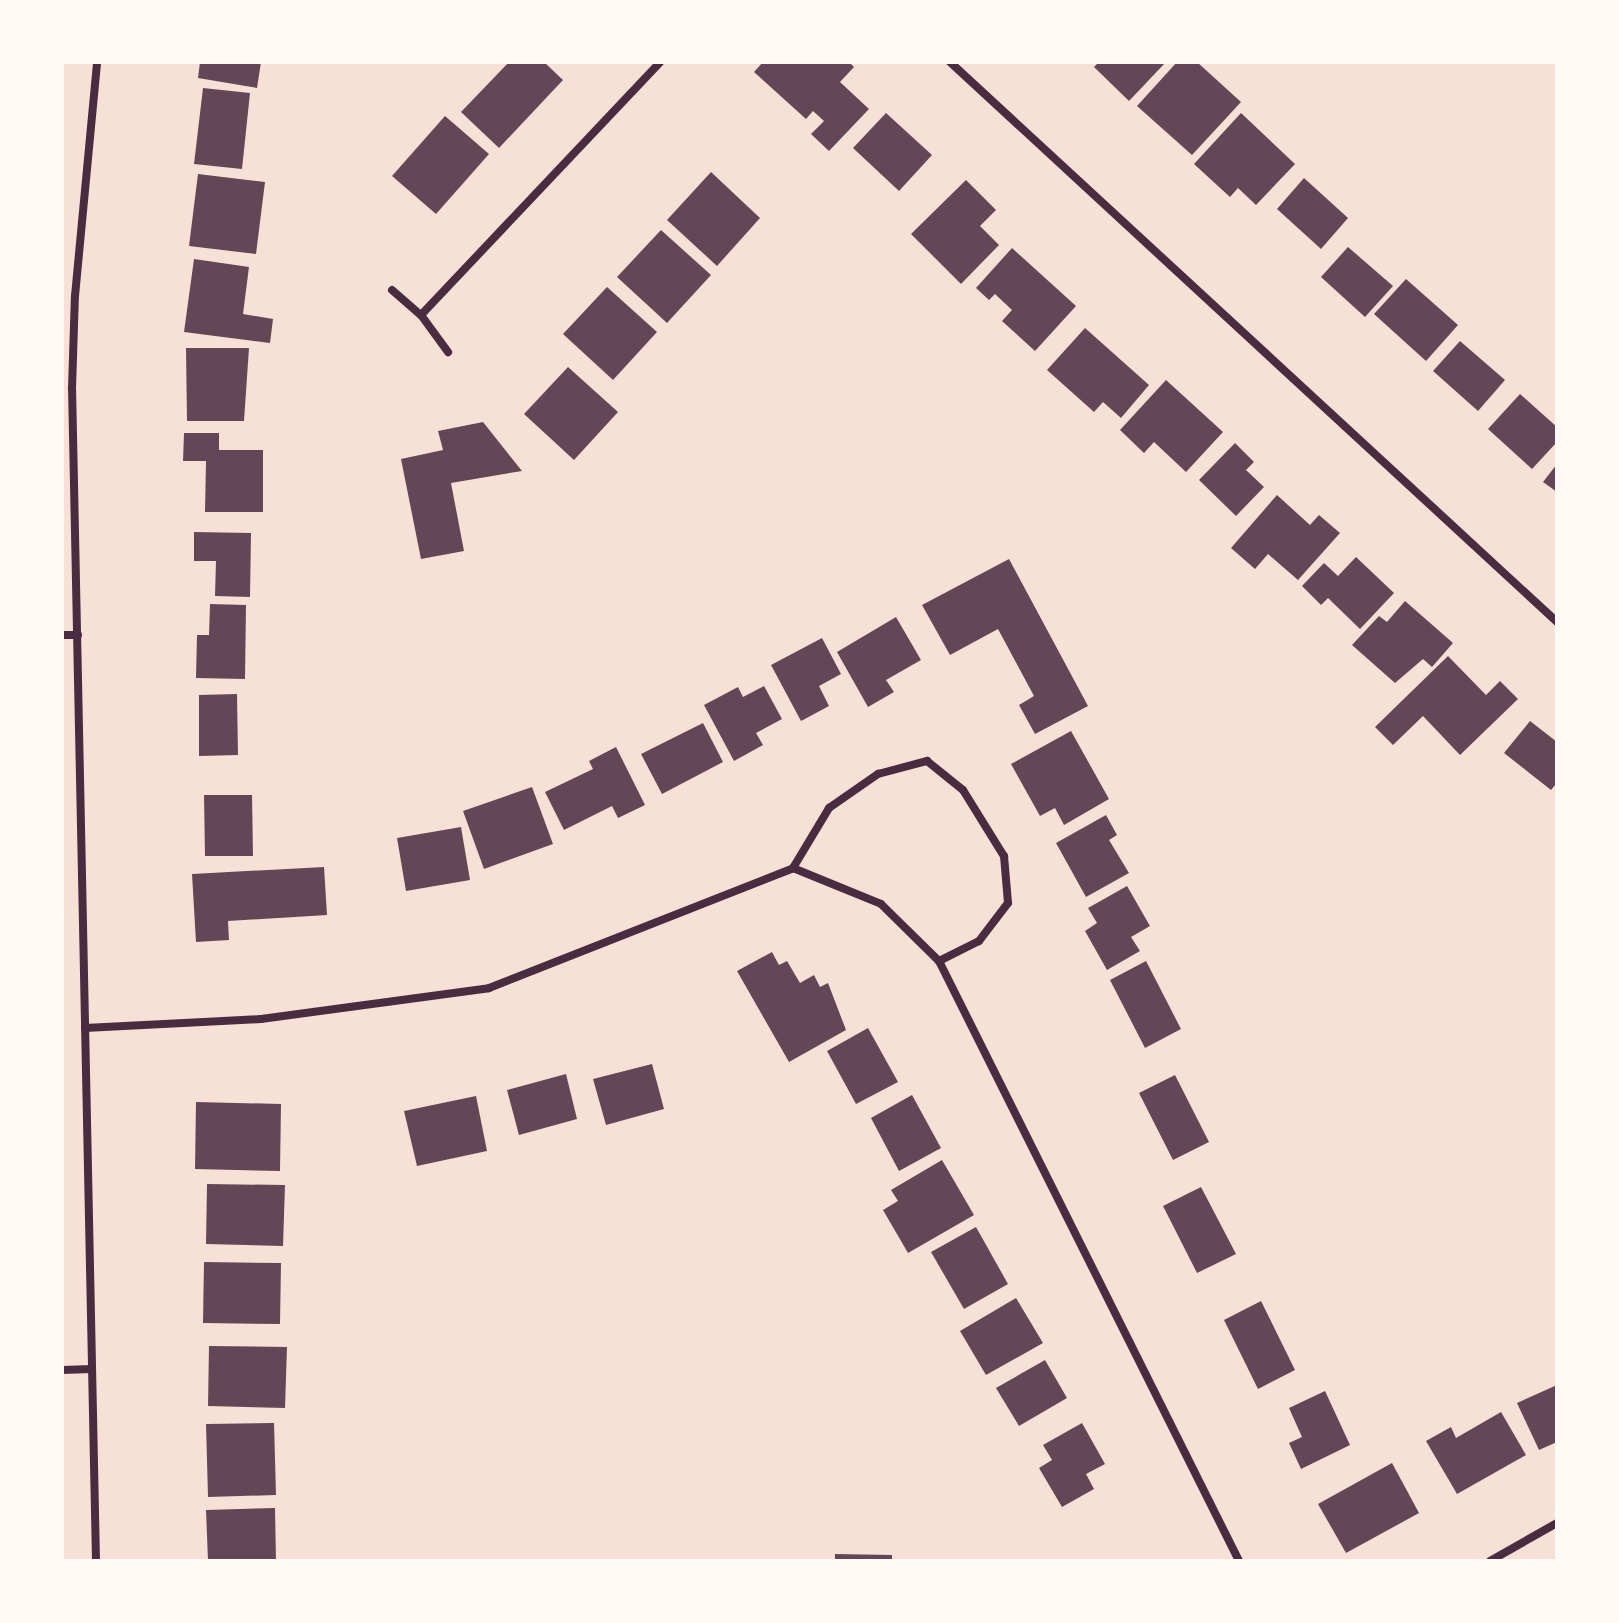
<!DOCTYPE html>
<html>
<head>
<meta charset="utf-8">
<style>
	body { margin:0 }
	#map { position:relative; width:1619px; height:1623px; overflow:hidden; background:#f7e1d7; font-family:"Titillium Web",sans-serif }
	div>[style] { position:absolute }
	[style*='--x'] { left:calc(var(--x)*1px); top:calc(var(--y)*1px); width:calc(var(--w)*1px); rotate:calc(var(--a)*1deg) }
	.building>* { inset:0; background:#644757 }
	.minor>* { height:8px; margin:-4px; padding:0 4px; transform-origin:4px; border-radius:4px; background:#4a2c40 }
	span { translate:-50% -50%; white-space:nowrap; text-align:center; line-height:1.15; -webkit-text-stroke:8px #fffaf5; paint-order:stroke }
	.frame { position:absolute; inset:0; border:64px solid #fffaf5; pointer-events:none }
</style>
</head>
<body>
<div id="map">
	<div class="building">
		<i style="clip-path:polygon(200px 62px,261px 62px,257px 88px,198px 78px)"></i>
		<i style="clip-path:polygon(509px 62px,544px 62px,563px 80px,499px 148px,461px 112px)"></i>
		<i style="clip-path:polygon(763px 62px,849px 62px,854px 67px,840px 82px,869px 109px,829px 151px,811px 134px,824px 121px,813px 111px,806px 119px,754px 72px)"></i>
		<i style="clip-path:polygon(1099px 62px,1166px 62px,1129px 101px,1094px 67px)"></i>
		<i style="clip-path:polygon(1177px 62px,1197px 62px,1241px 102px,1192px 155px,1137px 106px)"></i>
		<i style="clip-path:polygon(203px 88px,250px 93px,242px 169px,194px 164px)"></i>
		<i style="clip-path:polygon(886px 113px,932px 155px,899px 191px,853px 148px)"></i>
		<i style="clip-path:polygon(1241px 113px,1295px 164px,1256px 205px,1238px 188px,1230px 197px,1194px 164px)"></i>
		<i style="clip-path:polygon(445px 116px,489px 154px,436px 214px,392px 176px)"></i>
		<i style="clip-path:polygon(711px 172px,760px 218px,717px 266px,667px 220px)"></i>
		<i style="clip-path:polygon(198px 174px,265px 182px,256px 254px,189px 246px)"></i>
		<i style="clip-path:polygon(1304px 178px,1348px 218px,1321px 249px,1277px 209px)"></i>
		<i style="clip-path:polygon(966px 180px,996px 210px,980px 226px,999px 245px,961px 284px,911px 234px)"></i>
		<i style="clip-path:polygon(661px 230px,711px 275px,667px 323px,617px 277px)"></i>
		<i style="clip-path:polygon(1348px 247px,1393px 286px,1365px 317px,1321px 277px)"></i>
		<i style="clip-path:polygon(1012px 248px,1076px 306px,1035px 351px,1002px 321px,1012px 310px,995px 294px,989px 300px,976px 288px)"></i>
		<i style="clip-path:polygon(194px 259px,249px 267px,243px 314px,273px 319px,270px 343px,184px 332px)"></i>
		<i style="clip-path:polygon(1406px 279px,1458px 325px,1426px 361px,1374px 314px)"></i>
		<i style="clip-path:polygon(607px 287px,657px 332px,613px 380px,563px 334px)"></i>
		<i style="clip-path:polygon(1085px 328px,1149px 385px,1121px 418px,1103px 402px,1094px 412px,1047px 370px)"></i>
		<i style="clip-path:polygon(1460px 341px,1505px 380px,1478px 411px,1433px 371px)"></i>
		<i style="clip-path:polygon(186px 348px,249px 348px,244px 421px,187px 421px)"></i>
		<i style="clip-path:polygon(568px 367px,618px 412px,574px 460px,524px 414px)"></i>
		<i style="clip-path:polygon(1166px 380px,1223px 432px,1186px 472px,1154px 442px,1144px 453px,1120px 430px)"></i>
		<i style="clip-path:polygon(1520px 394px,1557px 427px,1557px 442px,1532px 469px,1488px 429px)"></i>
		<i style="clip-path:polygon(483px 422px,522px 471px,451px 483px,464px 551px,421px 559px,401px 459px,443px 450px,438px 431px)"></i>
		<i style="clip-path:polygon(184px 433px,219px 433px,219px 450px,263px 450px,263px 512px,205px 512px,206px 461px,183px 461px)"></i>
		<i style="clip-path:polygon(1235px 443px,1254px 462px,1246px 470px,1264px 487px,1236px 516px,1199px 480px)"></i>
		<i style="clip-path:polygon(1557px 464px,1557px 492px,1543px 482px)"></i>
		<i style="clip-path:polygon(1277px 495px,1310px 525px,1319px 515px,1340px 533px,1298px 580px,1268px 554px,1255px 569px,1231px 548px)"></i>
		<i style="clip-path:polygon(194px 532px,251px 533px,250px 597px,215px 596px,216px 561px,194px 561px)"></i>
		<i style="clip-path:polygon(1356px 557px,1394px 593px,1360px 629px,1328px 598px,1321px 605px,1302px 586px,1324px 563px,1338px 576px)"></i>
		<i style="clip-path:polygon(1009px 559px,1088px 706px,1035px 734px,1019px 705px,1034px 696px,998px 629px,950px 655px,922px 605px)"></i>
		<i style="clip-path:polygon(1405px 601px,1453px 643px,1432px 667px,1423px 659px,1395px 683px,1352px 645px,1379px 616px,1387px 622px)"></i>
		<i style="clip-path:polygon(210px 604px,246px 605px,245px 679px,196px 678px,197px 635px,209px 635px)"></i>
		<i style="clip-path:polygon(896px 617px,921px 660px,886px 680px,894px 692px,868px 707px,837px 652px)"></i>
		<i style="clip-path:polygon(822px 638px,841px 674px,819px 686px,829px 706px,801px 721px,771px 665px)"></i>
		<i style="clip-path:polygon(1448px 656px,1486px 695px,1500px 681px,1518px 699px,1460px 755px,1423px 716px,1393px 745px,1375px 727px)"></i>
		<i style="clip-path:polygon(764px 686px,782px 719px,756px 733px,763px 745px,734px 761px,704px 705px,738px 687px,743px 697px)"></i>
		<i style="clip-path:polygon(237px 694px,238px 755px,199px 756px,199px 695px)"></i>
		<i style="clip-path:polygon(1530px 721px,1557px 742px,1557px 783px,1551px 790px,1504px 753px)"></i>
		<i style="clip-path:polygon(703px 723px,723px 762px,662px 794px,641px 754px)"></i>
		<i style="clip-path:polygon(1071px 731px,1109px 799px,1064px 825px,1055px 808px,1040px 816px,1011px 764px)"></i>
		<i style="clip-path:polygon(616px 747px,645px 805px,618px 818px,612px 806px,564px 830px,545px 792px,593px 769px,589px 761px)"></i>
		<i style="clip-path:polygon(532px 787px,553px 844px,484px 869px,463px 811px)"></i>
		<i style="clip-path:polygon(204px 795px,252px 795px,253px 856px,205px 856px)"></i>
		<i style="clip-path:polygon(1106px 815px,1117px 835px,1109px 840px,1129px 873px,1086px 897px,1056px 843px)"></i>
		<i style="clip-path:polygon(461px 827px,470px 880px,406px 891px,397px 838px)"></i>
		<i style="clip-path:polygon(324px 867px,327px 915px,228px 921px,229px 940px,196px 942px,192px 874px)"></i>
		<i style="clip-path:polygon(1127px 886px,1150px 926px,1131px 937px,1140px 951px,1107px 970px,1085px 931px,1097px 923px,1088px 908px)"></i>
		<i style="clip-path:polygon(772px 952px,779px 965px,787px 961px,800px 983px,814px 975px,820px 987px,828px 983px,846px 1030px,789px 1062px,737px 971px)"></i>
		<i style="clip-path:polygon(1146px 961px,1181px 1029px,1145px 1048px,1110px 980px)"></i>
		<i style="clip-path:polygon(868px 1028px,898px 1082px,856px 1104px,827px 1051px)"></i>
		<i style="clip-path:polygon(652px 1064px,664px 1109px,606px 1125px,593px 1079px)"></i>
		<i style="clip-path:polygon(566px 1074px,577px 1119px,519px 1135px,507px 1090px)"></i>
		<i style="clip-path:polygon(1175px 1075px,1209px 1142px,1173px 1160px,1139px 1093px)"></i>
		<i style="clip-path:polygon(912px 1095px,941px 1148px,899px 1171px,871px 1118px)"></i>
		<i style="clip-path:polygon(476px 1096px,487px 1151px,417px 1166px,404px 1111px)"></i>
		<i style="clip-path:polygon(196px 1102px,281px 1104px,280px 1171px,195px 1169px)"></i>
		<i style="clip-path:polygon(942px 1160px,974px 1215px,908px 1253px,883px 1210px,898px 1201px,891px 1190px)"></i>
		<i style="clip-path:polygon(207px 1184px,285px 1185px,283px 1246px,206px 1244px)"></i>
		<i style="clip-path:polygon(1201px 1187px,1236px 1254px,1197px 1273px,1163px 1206px)"></i>
		<i style="clip-path:polygon(976px 1227px,1008px 1284px,964px 1309px,931px 1252px)"></i>
		<i style="clip-path:polygon(204px 1262px,281px 1263px,280px 1324px,203px 1323px)"></i>
		<i style="clip-path:polygon(1016px 1298px,1043px 1343px,986px 1375px,960px 1331px)"></i>
		<i style="clip-path:polygon(1261px 1301px,1295px 1370px,1258px 1389px,1224px 1320px)"></i>
		<i style="clip-path:polygon(209px 1346px,287px 1347px,285px 1408px,208px 1406px)"></i>
		<i style="clip-path:polygon(1045px 1360px,1067px 1398px,1019px 1426px,996px 1388px)"></i>
		<i style="clip-path:polygon(1557px 1385px,1557px 1442px,1539px 1450px,1517px 1403px)"></i>
		<i style="clip-path:polygon(1325px 1391px,1350px 1445px,1301px 1469px,1289px 1443px,1302px 1437px,1289px 1408px)"></i>
		<i style="clip-path:polygon(1501px 1412px,1526px 1455px,1457px 1494px,1426px 1441px,1451px 1427px,1456px 1438px)"></i>
		<i style="clip-path:polygon(274px 1423px,276px 1495px,208px 1497px,206px 1424px)"></i>
		<i style="clip-path:polygon(1082px 1423px,1105px 1464px,1086px 1474px,1094px 1489px,1062px 1507px,1039px 1468px,1052px 1460px,1043px 1445px)"></i>
		<i style="clip-path:polygon(1392px 1463px,1419px 1513px,1346px 1553px,1318px 1504px)"></i>
		<i style="clip-path:polygon(275px 1508px,276px 1561px,208px 1561px,206px 1510px)"></i>
		<i style="clip-path:polygon(835px 1554px,892px 1555px,892px 1561px,835px 1561px)"></i>
	</div>
	<div class="minor">
		<i style="--x:950;--y:62;--w:826;--a:42.69"></i>
		<i style="--x:392;--y:290;--w:38;--a:41"></i>
		<i style="--x:421;--y:315;--w:46;--a:53.9"></i>
		<i style="--x:421;--y:315;--w:348;--a:-46.6"></i>
		<i style="--x:62;--y:635;--w:16;--a:0"></i>
		<i style="--x:793;--y:868;--w:70;--a:-59"></i>
		<i style="--x:829;--y:808;--w:60;--a:-34.8"></i>
		<i style="--x:878;--y:774;--w:51;--a:-14.9"></i>
		<i style="--x:927;--y:761;--w:46;--a:38.9"></i>
		<i style="--x:963;--y:790;--w:78;--a:58.2"></i>
		<i style="--x:1004;--y:856;--w:47;--a:85.1"></i>
		<i style="--x:1008;--y:903;--w:48;--a:127.3"></i>
		<i style="--x:979;--y:941;--w:45;--a:153.4"></i>
		<i style="--x:85;--y:1028;--w:176;--a:-2.9"></i>
		<i style="--x:261;--y:1019;--w:230;--a:-7.7"></i>
		<i style="--x:489;--y:988;--w:327;--a:-21.5"></i>
		<i style="--x:793;--y:868;--w:95;--a:22.2"></i>
		<i style="--x:881;--y:904;--w:81;--a:44.5"></i>
		<i style="--x:939;--y:961;--w:671;--a:63.43"></i>
		<i style="--x:62;--y:1370;--w:30;--a:-2"></i>
		<i style="--x:96;--y:1561;--w:1172;--a:-91.17"></i>
		<i style="--x:72;--y:389;--w:93;--a:-88.2"></i>
		<i style="--x:75;--y:296;--w:235;--a:-84.6"></i>
		<i style="--x:1490;--y:1561;--w:77;--a:-29.6"></i>
	</div>
	<div class="frame"></div>
</div>
</body>
</html>
